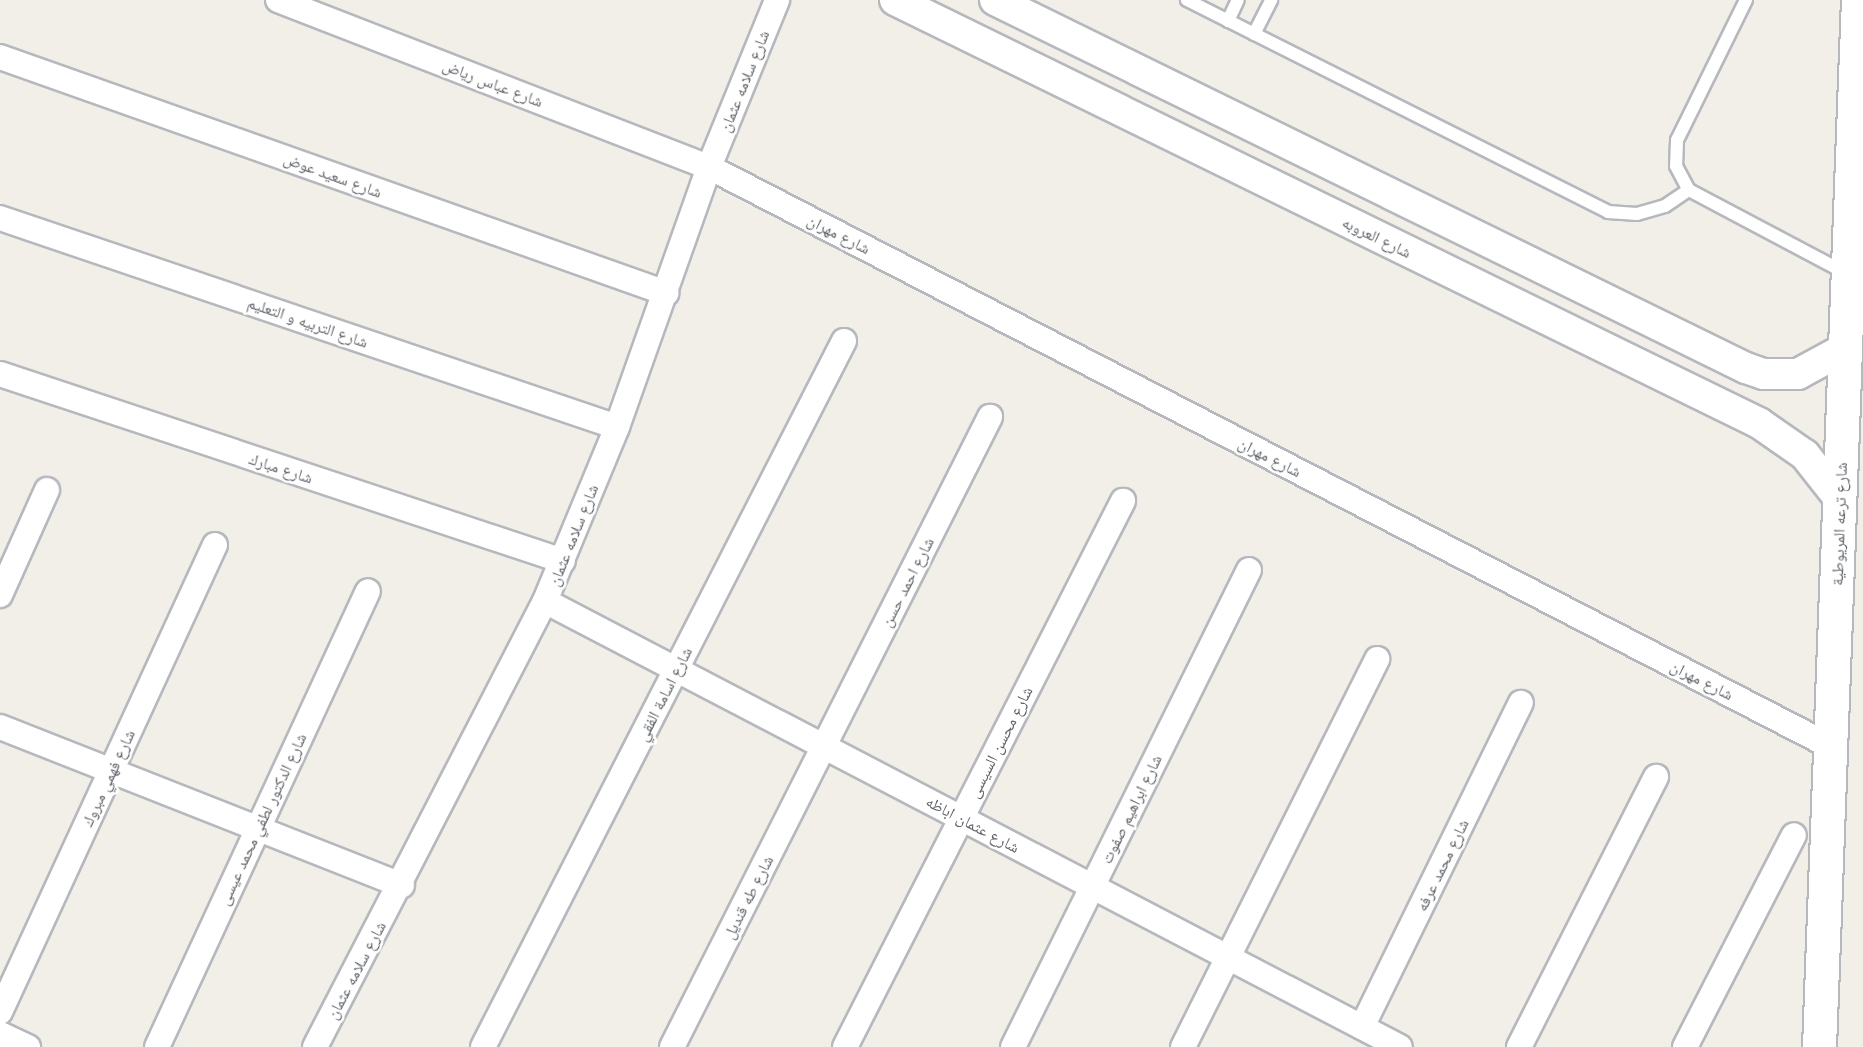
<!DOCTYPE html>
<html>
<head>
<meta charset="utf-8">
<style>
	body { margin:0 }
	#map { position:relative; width:1863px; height:1047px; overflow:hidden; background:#f1efe8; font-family:Inter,"Noto Naskh Arabic",sans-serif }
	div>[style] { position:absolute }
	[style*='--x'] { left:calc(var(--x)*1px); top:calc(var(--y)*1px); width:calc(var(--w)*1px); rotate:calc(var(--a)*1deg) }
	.roads { filter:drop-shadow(2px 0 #b5b8bc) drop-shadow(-2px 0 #b5b8bc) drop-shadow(0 2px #b5b8bc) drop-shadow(0 -2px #b5b8bc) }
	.service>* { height:12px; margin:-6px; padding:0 6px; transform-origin:6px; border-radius:6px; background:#fff }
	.minor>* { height:24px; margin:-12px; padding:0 12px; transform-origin:12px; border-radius:12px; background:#fff }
	.tertiary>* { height:30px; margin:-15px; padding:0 15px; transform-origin:15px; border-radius:15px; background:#fff }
	.secondary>* { height:33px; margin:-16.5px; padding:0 16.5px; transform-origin:16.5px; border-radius:16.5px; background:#fff }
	span { translate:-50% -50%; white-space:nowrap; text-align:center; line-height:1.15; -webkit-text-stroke:5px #fff; paint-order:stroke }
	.street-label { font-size:16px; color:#5f6368 }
</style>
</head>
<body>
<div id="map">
	<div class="roads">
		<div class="service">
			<i style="--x:1187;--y:0;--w:471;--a:26.7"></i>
			<i style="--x:1608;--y:212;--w:29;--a:4"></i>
			<i style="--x:1637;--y:214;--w:29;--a:-16"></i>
			<i style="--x:1665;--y:206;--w:29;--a:-34"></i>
			<i style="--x:1746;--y:0;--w:156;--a:116.2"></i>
			<i style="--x:1677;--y:140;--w:26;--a:92"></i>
			<i style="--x:1676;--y:166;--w:27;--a:62"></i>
			<i style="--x:1689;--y:190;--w:178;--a:27.9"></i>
			<i style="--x:1228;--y:21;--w:23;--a:-65"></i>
			<i style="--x:1254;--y:34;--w:38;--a:-63"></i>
		</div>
		<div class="minor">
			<i style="--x:278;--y:0;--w:462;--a:21.2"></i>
			<i style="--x:709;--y:167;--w:1264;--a:27.32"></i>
			<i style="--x:0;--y:57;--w:707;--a:19.51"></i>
			<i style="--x:0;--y:218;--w:651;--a:18.71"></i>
			<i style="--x:0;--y:374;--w:593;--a:18.37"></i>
			<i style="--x:0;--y:595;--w:115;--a:-65.9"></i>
			<i style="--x:545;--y:601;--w:964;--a:27.55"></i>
			<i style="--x:0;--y:727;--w:432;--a:21.5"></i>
			<i style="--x:0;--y:1012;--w:514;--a:-65.28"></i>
			<i style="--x:1362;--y:1027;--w:361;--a:-63.9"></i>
			<i style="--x:0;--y:1034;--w:31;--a:25"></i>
			<i style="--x:157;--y:1047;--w:502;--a:-65.17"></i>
			<i style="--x:315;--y:1047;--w:502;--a:-62.72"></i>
			<i style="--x:545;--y:601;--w:188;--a:-67.5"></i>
			<i style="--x:617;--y:427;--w:276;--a:-70.5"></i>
			<i style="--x:709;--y:167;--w:180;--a:-67.8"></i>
			<i style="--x:483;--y:1047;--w:793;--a:-62.92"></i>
			<i style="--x:672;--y:1047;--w:706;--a:-63.22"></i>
			<i style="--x:845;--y:1047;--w:613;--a:-63.02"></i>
			<i style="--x:1013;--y:1047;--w:532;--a:-63.68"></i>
			<i style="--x:1183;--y:1047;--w:434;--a:-63.4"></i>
			<i style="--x:1519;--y:1047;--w:303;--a:-63.1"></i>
			<i style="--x:1685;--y:1047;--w:238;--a:-62.8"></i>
		</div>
		<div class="tertiary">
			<i style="--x:895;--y:0;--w:962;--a:26.09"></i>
			<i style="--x:1759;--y:423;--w:56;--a:34.8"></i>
			<i style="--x:1805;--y:455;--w:55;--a:51.7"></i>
			<i style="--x:995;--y:0;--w:836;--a:26.11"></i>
			<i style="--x:1746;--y:368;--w:18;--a:19"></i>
			<i style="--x:1763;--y:374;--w:35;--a:0"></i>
			<i style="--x:1798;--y:374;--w:52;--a:-28.5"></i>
		</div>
		<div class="secondary">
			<i style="--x:1819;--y:1047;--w:1048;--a:-87.87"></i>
		</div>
	</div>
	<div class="street-label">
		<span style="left:744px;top:81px;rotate:-68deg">شارع سلامه عثمان</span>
		<span style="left:493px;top:83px;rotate:21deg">شارع عباس رياض</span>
		<span style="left:333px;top:175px;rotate:20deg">شارع سعيد عوض</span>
		<span style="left:839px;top:234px;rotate:27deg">شارع مهران</span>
		<span style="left:1377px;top:237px;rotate:26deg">شارع العروبه</span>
		<span style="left:308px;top:322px;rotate:19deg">شارع التربيه و التعليم</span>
		<span style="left:1270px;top:457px;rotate:27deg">شارع مهران</span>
		<span style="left:281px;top:468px;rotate:18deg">شارع مبارك</span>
		<span style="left:1839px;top:524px;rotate:-88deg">شارع ترعه المريوطية</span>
		<span style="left:573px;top:535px;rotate:-68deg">شارع سلامه عثمان</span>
		<span style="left:907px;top:582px;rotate:-63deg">شارع احمد حسن</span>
		<span style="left:1702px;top:680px;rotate:27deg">شارع مهران</span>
		<span style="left:664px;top:694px;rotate:-63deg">شارع اسامة الفقي</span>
		<span style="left:1000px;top:742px;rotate:-63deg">شارع محسن السيسى</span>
		<span style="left:108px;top:778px;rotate:-65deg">شارع فهمي مبروك</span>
		<span style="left:1131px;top:809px;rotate:-64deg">شارع ابراهيم صفوت</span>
		<span style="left:262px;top:819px;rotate:-65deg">شارع الدكتور لطفي محمد عيسى</span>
		<span style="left:973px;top:824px;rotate:28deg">شارع عثمان اباظه</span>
		<span style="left:1442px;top:865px;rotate:-64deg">شارع محمد عرفه</span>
		<span style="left:748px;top:897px;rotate:-63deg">شارع طه قنديل</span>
		<span style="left:356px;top:970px;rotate:-62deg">شارع سلامه عثمان</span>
	</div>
</div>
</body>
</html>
